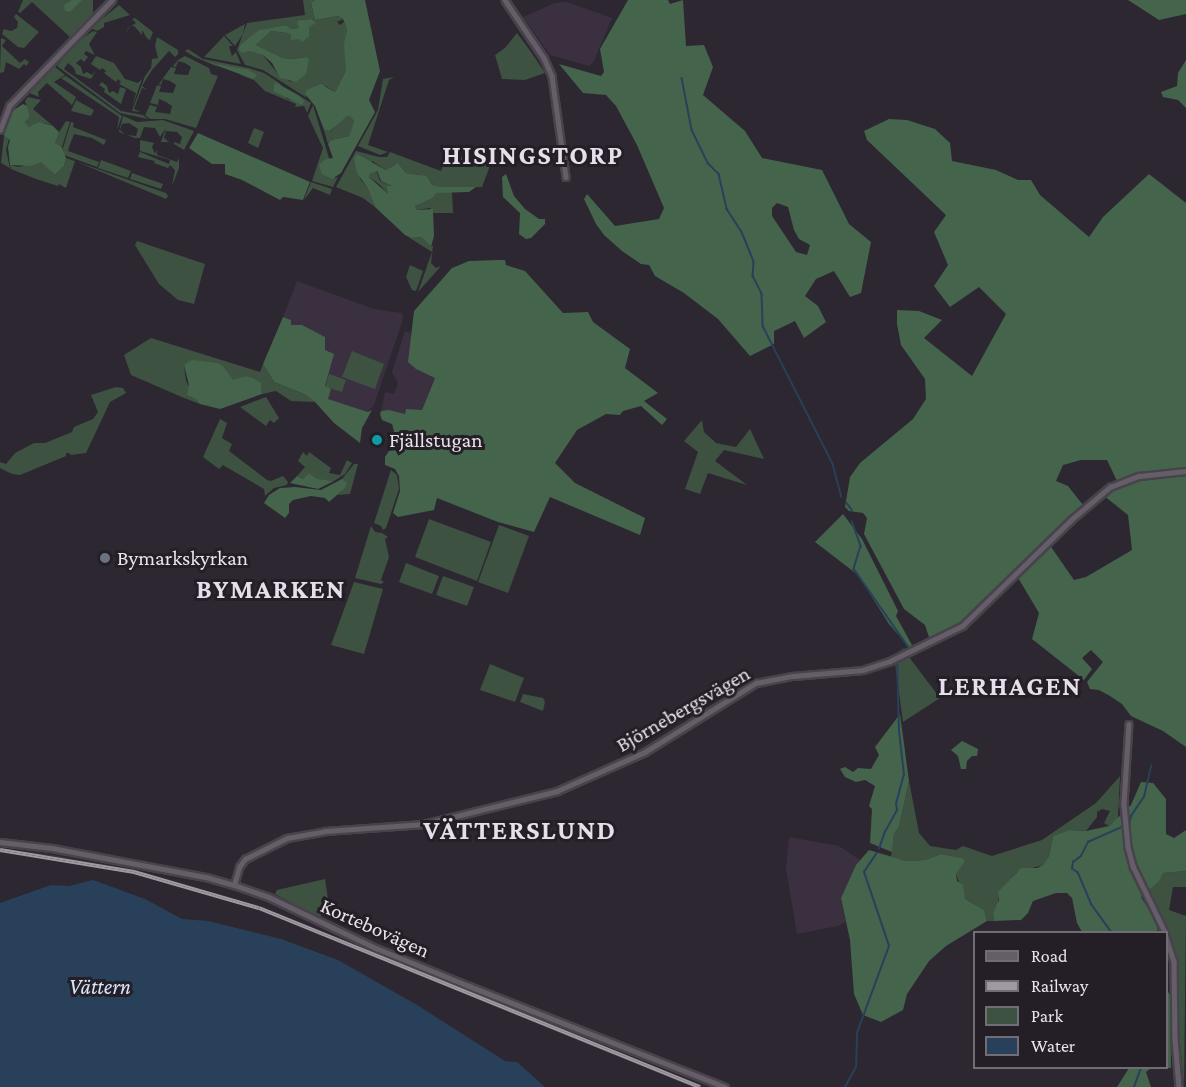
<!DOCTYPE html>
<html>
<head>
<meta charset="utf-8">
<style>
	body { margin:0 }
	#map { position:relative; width:1186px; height:1087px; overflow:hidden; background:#2d2731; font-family:"Crimson Pro",serif }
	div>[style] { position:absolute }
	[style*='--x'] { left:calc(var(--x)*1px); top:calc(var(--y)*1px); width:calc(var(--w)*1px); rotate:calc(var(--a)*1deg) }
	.built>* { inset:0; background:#3a303f }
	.green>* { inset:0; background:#3d5241 }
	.forest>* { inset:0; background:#45644c }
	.water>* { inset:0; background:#29405a }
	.stream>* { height:1.5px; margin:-0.75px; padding:0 0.75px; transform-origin:0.75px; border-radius:0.75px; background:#29405a }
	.roads { filter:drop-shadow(2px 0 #48434b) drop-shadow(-2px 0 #48434b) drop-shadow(0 2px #48434b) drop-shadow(0 -2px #48434b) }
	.secondary>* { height:4.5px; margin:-2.25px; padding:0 2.25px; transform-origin:2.25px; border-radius:2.25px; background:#655e69 }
	.rail>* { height:4px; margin-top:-2px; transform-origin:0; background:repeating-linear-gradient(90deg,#241e27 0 4.5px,#9f9aa2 0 9px); box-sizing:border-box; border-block:2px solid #9f9aa2 }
	.dots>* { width:16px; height:16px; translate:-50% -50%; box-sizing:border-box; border:3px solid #241e27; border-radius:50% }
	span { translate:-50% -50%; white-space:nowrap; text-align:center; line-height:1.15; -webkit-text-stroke:6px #241e27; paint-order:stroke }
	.poi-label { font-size:21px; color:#e8e4eb }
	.left { translate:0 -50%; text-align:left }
	.street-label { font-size:21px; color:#e8e4eb }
	.water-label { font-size:22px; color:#d4e5fa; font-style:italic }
	.district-label { font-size:27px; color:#e6deeb; font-weight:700; letter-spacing:1.5px }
	.legend { position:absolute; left:973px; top:931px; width:195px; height:138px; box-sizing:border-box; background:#241e27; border:2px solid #726d75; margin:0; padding:8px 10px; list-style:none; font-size:18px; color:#e8e4eb }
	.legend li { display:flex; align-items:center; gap:12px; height:30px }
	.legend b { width:30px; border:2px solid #726d75 }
</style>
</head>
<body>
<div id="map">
	<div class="built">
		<i style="clip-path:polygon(567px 2px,612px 18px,594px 61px,589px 66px,550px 55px,523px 17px,555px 3px)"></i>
		<i style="clip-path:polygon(297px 281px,374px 309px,402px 313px,403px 319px,374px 405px,368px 412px,328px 399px,325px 350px,291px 325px,291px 320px,283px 317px)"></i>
		<i style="clip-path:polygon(405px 331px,411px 333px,416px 369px,435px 377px,422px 410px,405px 414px,381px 411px,385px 392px,394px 394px,398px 383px,392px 372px)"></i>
		<i style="clip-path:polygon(789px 837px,839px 846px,860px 860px,841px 898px,846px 922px,838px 926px,797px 934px,786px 869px)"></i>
		<i style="clip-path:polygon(0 849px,42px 853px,134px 870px,254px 905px,704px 1087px,685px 1084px,259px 910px,147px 876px,52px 858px,0 851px)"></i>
	</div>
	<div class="green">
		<i style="clip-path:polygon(23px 0,93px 0,93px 13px,71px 38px,32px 2px,20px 13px,18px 12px)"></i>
		<i style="clip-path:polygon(evenodd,303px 0,315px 0,311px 4px,315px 20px,338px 16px,343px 19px,337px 22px,340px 25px,344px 22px,347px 30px,346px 70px,335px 92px,326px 86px,305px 94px,307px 98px,263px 70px,245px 65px,237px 50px,247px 23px,305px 15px,303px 0,311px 19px,307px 32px,299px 39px,287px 33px,271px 31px,256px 45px,283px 58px,292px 59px,306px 57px,291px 82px,278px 74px,263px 55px,240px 45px,260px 30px,286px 25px,291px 29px,299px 28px,300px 20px,311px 19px)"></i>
		<i style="clip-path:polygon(119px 5px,130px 15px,104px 23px,104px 27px,97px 31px,91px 28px)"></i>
		<i style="clip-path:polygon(16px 14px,39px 32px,24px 48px,18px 47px,2px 34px,4px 29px,11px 31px,17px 28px,18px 22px,14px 17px)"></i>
		<i style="clip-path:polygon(135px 18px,153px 32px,150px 40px,153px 43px,146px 37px,142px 30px,142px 35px,134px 26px,130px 26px,126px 33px,128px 28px,136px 23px,132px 19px)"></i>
		<i style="clip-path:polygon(245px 24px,243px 34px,235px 46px,225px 35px)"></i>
		<i style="clip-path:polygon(93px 31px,97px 32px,89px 44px,95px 55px,86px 51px,84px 54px,88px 57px,84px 62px,81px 59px,76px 63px,81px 67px,83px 74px,87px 72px,92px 75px,96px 71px,91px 79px,76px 74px,74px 68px,68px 63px,64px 69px,121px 111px,143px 115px,148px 119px,120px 113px,57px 66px,76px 43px)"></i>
		<i style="clip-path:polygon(517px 33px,531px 52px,545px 73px,525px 80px,502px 79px,495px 55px,505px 48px)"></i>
		<i style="clip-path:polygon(224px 36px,233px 46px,229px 46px,232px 56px,236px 52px,241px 64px,204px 57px)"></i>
		<i style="clip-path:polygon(157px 37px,178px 50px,178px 54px,175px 57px,169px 51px,152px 70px,142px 86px,147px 90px,142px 88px,134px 109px,141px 112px,132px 111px,145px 76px,151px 68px,152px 59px,158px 58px,155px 46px)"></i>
		<i style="clip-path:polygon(1px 38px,6px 40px,2px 46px,20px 63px,25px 59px,29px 62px,26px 66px,24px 64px,19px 69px,6px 62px,4px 72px,0 73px)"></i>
		<i style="clip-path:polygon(188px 49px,203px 59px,249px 68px,264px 73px,284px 86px,280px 84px,287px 99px,298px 101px,300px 104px,298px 95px,286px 87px,311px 103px,307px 113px,304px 106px,295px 107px,296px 104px,265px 91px,254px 80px,240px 75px,249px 76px,247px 69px,213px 64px,220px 68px,193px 56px,185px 51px)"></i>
		<i style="clip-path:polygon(96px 56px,114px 63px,125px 79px,138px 83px,142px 79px,132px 108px,136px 93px,119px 84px,121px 82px,118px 79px,116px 82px,104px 73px,106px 71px,102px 68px,100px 70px,91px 64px)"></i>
		<i style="clip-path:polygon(185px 56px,209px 68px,211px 74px,218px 76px,196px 128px,165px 119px,150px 119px,145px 115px,150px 105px,157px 107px,155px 112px,170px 114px,172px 106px,166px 102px,159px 99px,158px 105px,150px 103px,157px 85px,161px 86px,159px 92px,173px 93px,176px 85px,170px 81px,163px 79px,161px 85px,159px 84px,171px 67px,176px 68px,174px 74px,188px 75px,191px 67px,185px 63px,178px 61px,176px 67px,173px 66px,178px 60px)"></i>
		<i style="clip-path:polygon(54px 66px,65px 75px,54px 82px,76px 97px,72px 105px,47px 83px,38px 92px,39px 97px,27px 92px)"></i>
		<i style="clip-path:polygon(66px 76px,122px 116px,117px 130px,119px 117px,61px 78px)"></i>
		<i style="clip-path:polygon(394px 77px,389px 80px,368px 145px,388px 152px,380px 155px,358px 146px,378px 110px,383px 79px)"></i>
		<i style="clip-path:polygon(102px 82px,107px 86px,109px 93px,113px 91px,118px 94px,120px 87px,126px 89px,121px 104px,104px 92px,105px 89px,99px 85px)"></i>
		<i style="clip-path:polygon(28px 97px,41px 100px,33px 109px,53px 126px,44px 123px,29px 127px,25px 122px,30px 117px,25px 101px)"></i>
		<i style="clip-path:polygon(76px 100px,94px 110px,91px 116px,71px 111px)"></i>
		<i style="clip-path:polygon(313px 105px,335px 178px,338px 177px,333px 187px,312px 181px,323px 148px,308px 116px)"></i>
		<i style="clip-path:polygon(350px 115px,354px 121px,349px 136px,331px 140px,328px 144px,324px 130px,331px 131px,342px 118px)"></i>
		<i style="clip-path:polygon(123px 116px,137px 122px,163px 120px,194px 131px,184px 150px,174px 144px,174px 142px,180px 144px,182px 137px,177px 132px,166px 131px,164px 138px,169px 142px,161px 142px,166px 128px,160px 137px,155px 128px,144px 127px,140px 138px,135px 138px,127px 135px,136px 136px,138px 129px,129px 123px,122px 124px,120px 130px,125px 134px,119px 132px)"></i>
		<i style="clip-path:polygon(66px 121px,70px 122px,62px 147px,55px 144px,56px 137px)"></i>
		<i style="clip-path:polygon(71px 122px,74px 123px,73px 127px,106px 140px,104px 145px,92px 138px,74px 134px,69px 147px,68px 151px,99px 162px,97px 167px,64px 155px,63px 148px)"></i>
		<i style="clip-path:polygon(254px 128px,264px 132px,258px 148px,248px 143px)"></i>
		<i style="clip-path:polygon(4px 136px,9px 139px,6px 150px,10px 168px,1px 163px)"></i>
		<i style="clip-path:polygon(140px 140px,154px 143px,152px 147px,155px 154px,157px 150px,157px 155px,177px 162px,179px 158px,179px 168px,172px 186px,175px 170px,170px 165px,168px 168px,154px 163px,155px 161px,138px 157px,140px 152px,169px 164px,170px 160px,140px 151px)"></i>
		<i style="clip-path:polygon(356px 151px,379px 157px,387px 157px,390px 152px,441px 171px,445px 160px,462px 157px,464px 162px,491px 158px,491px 163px,482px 187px,439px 188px,420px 175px,406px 173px,398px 163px,386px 170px,372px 161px,360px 179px,367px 187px,375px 207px,363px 198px,336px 187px)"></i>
		<i style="clip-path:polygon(66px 158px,166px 193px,168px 196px,166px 199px,75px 161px,66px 188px,59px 184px,58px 186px,36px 179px,11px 169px,10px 165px,19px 167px,41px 161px,55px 175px,64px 166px)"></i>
		<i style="clip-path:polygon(101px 160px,131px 171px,128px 178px,98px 168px)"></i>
		<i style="clip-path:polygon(376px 170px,380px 181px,392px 186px,386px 186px,388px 195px,380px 185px,369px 177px,369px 174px)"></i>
		<i style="clip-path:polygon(132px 173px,163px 184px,161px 189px,130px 179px)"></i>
		<i style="clip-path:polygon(311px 182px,332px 189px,330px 195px,313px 188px,304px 200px)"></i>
		<i style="clip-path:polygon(449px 191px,452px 192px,453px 213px,434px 213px,430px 208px,417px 210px,415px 206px,433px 198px,436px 193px)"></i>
		<i style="clip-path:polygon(405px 235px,412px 238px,421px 237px,431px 247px,433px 245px,431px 263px,436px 268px,441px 266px,418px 292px,432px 252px)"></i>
		<i style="clip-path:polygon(137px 241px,205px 264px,194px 304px,178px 300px,159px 284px,135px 245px)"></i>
		<i style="clip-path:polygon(410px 265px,423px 271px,416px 291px,412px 290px,406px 277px)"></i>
		<i style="clip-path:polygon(151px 338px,260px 372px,263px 364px,274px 382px,304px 394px,315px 402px,291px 401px,276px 391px,262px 394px,262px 389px,245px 376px,233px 381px,224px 367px,184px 365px,186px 381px,200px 404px,184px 398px,131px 375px,124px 355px)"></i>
		<i style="clip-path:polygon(352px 351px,384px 364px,375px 389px,342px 377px)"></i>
		<i style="clip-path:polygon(329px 374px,346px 380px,342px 392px,325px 387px)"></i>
		<i style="clip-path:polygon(116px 387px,123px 388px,126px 393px,110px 402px,86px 453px,71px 455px,69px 453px,66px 453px,66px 456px,20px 475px,12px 474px,0 468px,0 462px,6px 464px,15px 453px,34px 443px,45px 443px,72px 432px,74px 427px,93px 419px,98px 412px,91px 395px)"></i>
		<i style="clip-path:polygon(266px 397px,279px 418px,274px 423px,270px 420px,266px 426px,240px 407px)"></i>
		<i style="clip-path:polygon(220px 419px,227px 423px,222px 438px,232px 444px,229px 451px,267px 480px,271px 481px,283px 476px,288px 482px,287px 485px,274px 488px,265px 496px,264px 489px,223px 465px,219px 469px,203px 457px)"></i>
		<i style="clip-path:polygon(702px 420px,704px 432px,716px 443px,736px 447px,750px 429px,764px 459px,724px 450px,715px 461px,747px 485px,708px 473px,700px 494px,685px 489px,698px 452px,684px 441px)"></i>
		<i style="clip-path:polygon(303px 452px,307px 456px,309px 452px,331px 468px,329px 473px,340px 475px,347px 460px,352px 463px,345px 474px,334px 481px,303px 479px,297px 476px,305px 467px,298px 461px)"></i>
		<i style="clip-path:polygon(354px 464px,358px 464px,350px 494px,336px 495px,341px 492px,342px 479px)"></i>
		<i style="clip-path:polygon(391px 470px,397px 475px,399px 489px,386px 528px,383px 530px,381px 526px,374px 523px)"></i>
		<i style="clip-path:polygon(429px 519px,491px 542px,477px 581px,415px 557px)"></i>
		<i style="clip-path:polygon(499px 525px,529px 536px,508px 593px,478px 582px)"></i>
		<i style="clip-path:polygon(371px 526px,375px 532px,382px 533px,388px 537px,385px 539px,389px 557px,381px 580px,384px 582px,381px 584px,355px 578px)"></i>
		<i style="clip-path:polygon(406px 563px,439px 576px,432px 594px,399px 582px)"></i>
		<i style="clip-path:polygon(443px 576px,474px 587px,467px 606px,436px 595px)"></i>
		<i style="clip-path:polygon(354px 582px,383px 589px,364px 654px,331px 645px)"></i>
		<i style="clip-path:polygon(909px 657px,940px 698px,903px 722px,895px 663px)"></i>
		<i style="clip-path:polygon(490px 664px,524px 678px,515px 702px,480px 690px)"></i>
		<i style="clip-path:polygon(523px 694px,543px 698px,545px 702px,543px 711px,520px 702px)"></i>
		<i style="clip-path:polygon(1120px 776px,1118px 818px,1109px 826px,1104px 823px,1110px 811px,1102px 809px,1097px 812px,1097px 817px,1086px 831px,1069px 830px,1053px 836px,1049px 856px,1043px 865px,1017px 872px,999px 892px,998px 904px,993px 913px,994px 921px,987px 921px,984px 910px,965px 899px,956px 874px,962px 858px,941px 854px,925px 860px,906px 861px,891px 857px,894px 834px,899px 827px,909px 781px,919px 833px,930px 846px,956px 850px,963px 846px,992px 856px,1042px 840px,1096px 803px)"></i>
		<i style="clip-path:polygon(1186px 871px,1186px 887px,1173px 887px,1169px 910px,1186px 916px,1184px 1087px,1179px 1033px,1177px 962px,1170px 934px,1148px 890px,1163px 873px)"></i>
		<i style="clip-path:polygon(325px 879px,328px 899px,320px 918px,275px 894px,277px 890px)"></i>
	</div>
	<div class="forest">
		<i style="clip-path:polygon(72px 0,82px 0,70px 12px,65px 11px,64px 5px)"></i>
		<i style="clip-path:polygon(315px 0,365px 0,380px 71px,369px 100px,375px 112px,341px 173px,332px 179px,322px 174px,319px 165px,326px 159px,333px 158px,328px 144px,331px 140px,349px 136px,354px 121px,350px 116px,347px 116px,330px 131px,324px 130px,315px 106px,305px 94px,307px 90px,321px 84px,335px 92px,346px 70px,344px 44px,347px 30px,343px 19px,338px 16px,315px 20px,311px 3px)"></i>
		<i style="clip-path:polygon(evenodd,628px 0,668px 0,670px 4px,683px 0,686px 46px,704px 45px,713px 67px,703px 95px,745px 131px,762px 158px,822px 170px,849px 224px,871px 242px,861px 293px,850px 297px,834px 271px,816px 279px,805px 296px,818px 306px,826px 322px,804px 338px,795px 321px,774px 331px,774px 344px,750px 356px,718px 319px,684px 293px,655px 276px,649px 265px,641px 264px,622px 251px,604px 235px,596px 224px,584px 199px,587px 194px,615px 226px,659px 219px,664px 208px,637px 145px,616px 106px,606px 95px,583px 93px,559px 64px,601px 76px,604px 72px,600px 49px,628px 0,777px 203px,788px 207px,794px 230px,799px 239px,810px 245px,807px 255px,796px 252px,772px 216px,772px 208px,777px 203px)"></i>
		<i style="clip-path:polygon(1128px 0,1186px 0,1186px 14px,1159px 20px)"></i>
		<i style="clip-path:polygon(311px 19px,316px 23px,309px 27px,309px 36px,302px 42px,299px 39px,291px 40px,291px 35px,287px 33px,271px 31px,256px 45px,283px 58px,292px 59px,306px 57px,309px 59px,306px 74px,296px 82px,280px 78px,272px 63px,263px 55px,250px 51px,242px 53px,239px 50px,240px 45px,259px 30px,286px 25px,291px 29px,299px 28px,297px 22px,300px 20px)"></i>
		<i style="clip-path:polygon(1186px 60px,1186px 108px,1178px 100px,1163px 97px,1161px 92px,1177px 86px,1178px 73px)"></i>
		<i style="clip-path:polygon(210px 63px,247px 69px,257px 75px,253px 79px)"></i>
		<i style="clip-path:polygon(275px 82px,298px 95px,304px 101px,302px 105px,273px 91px)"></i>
		<i style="clip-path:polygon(23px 104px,27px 106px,30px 117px,25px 122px,29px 127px,39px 122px,53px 126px,59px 132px,55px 143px,62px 147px,66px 158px,64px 166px,55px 175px,41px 162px,32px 166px,10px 165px,8px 147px,10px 140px,4px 136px,5px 127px,9px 113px)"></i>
		<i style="clip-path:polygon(889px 119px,907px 120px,935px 129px,950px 143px,952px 161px,996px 170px,1018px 180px,1031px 180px,1040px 195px,1089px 237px,1103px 217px,1149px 174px,1186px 203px,1186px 469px,1141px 473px,1117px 481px,1107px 460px,1081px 460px,1063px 465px,1056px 481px,1068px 486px,1083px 505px,965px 621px,930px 640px,925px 625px,904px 609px,864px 534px,867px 518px,863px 513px,849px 511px,845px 507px,850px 477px,860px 463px,913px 419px,926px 399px,925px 379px,901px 345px,897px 324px,897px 310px,919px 311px,942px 320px,924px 338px,972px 376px,1006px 314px,979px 287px,950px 307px,934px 286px,948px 265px,934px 232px,946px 215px,867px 140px,864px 131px)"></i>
		<i style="clip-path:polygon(198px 133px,310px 182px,303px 200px,283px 197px,280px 200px,242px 180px,225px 174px,225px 164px,212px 164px,189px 148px)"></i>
		<i style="clip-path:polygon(evenodd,357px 154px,386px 170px,398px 163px,406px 173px,426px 176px,432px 184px,439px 187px,476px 187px,469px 192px,436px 193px,433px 198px,415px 206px,417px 210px,433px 209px,434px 236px,431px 247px,421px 237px,412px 238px,405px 235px,375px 207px,367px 187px,357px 173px,354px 158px,357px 154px,377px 171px,381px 181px,392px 186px,386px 186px,388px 194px,369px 177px,369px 174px,377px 171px)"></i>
		<i style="clip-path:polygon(506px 174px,514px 196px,525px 209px,539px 219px,545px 219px,545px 224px,531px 238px,526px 239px,519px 234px,520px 213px,503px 197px,502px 177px)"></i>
		<i style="clip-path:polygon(499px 260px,505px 260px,506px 265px,525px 271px,563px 313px,588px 312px,593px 322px,630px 349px,625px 368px,658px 393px,644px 401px,667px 419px,662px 425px,641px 406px,623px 411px,620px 415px,606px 414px,577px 430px,555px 463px,575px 483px,645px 518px,640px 535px,550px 497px,534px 532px,498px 522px,437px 498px,434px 510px,398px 517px,393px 513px,400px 491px,399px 476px,395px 469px,385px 465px,385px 457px,389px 451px,397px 450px,402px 440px,414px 436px,408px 430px,403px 430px,397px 440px,392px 437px,394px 431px,392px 424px,382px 420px,380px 414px,381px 411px,389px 410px,405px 414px,406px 409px,422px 410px,435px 378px,416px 369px,408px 362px,414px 311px,452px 268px,469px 261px)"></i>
		<i style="clip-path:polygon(283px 317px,291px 320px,291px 325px,302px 325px,325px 337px,325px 350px,334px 354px,325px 386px,331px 389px,328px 399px,368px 412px,372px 410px,362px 428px,360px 443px,334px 423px,315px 402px,304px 394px,274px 382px,263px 364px)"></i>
		<i style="clip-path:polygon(192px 360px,218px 363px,224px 367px,233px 380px,245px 376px,253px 378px,261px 383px,262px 394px,220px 409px,200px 404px,196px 399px,187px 395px,189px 385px,184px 365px)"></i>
		<i style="clip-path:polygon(309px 473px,317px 479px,334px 481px,318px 489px,290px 483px,297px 476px,303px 479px)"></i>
		<i style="clip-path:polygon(1186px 475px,1186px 747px,1163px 731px,1131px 716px,1122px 704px,1110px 696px,1099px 690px,1090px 689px,1087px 682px,1103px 662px,1091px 650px,1082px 658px,1092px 669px,1084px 680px,1032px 639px,1039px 613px,1017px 576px,1049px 544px,1074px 580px,1086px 577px,1132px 550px,1128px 515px,1103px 495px,1126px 483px)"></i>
		<i style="clip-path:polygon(342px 479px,347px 483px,345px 488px,329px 502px,325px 498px,311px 496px,293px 500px,289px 504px,289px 513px,285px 518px,264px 503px,269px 495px,280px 488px,295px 487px,321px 490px)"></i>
		<i style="clip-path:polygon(843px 514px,862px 539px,898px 611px,896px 616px,912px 645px,910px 648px,889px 624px,858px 575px,815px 542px)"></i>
		<i style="clip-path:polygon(900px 714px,909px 781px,899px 827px,894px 834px,892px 852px,870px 843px,872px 809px,869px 806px,875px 786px,865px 780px,856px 782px,845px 777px,840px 769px,845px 767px,853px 772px,858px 768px,871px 769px,879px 755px,875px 747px)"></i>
		<i style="clip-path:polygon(962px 741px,978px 749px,977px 756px,972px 756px,967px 761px,966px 769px,961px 769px,958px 756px,951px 750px)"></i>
		<i style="clip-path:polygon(1141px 782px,1153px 783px,1166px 799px,1166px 834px,1174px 838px,1186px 830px,1186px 871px,1163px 873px,1159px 881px,1141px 897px,1153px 916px,1158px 930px,1155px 932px,1082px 932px,1077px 923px,1072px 898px,1067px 893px,1056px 893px,1033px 901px,1028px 913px,1021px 920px,994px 921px,993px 913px,999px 900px,998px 892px,1021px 868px,1037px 868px,1043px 865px,1049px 856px,1053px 836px,1069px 830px,1086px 831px,1109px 826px,1131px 805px)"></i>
		<i style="clip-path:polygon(869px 850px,906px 861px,925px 860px,941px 854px,962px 858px,965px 861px,956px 874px,957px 881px,963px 885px,965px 899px,984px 910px,987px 921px,946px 946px,929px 961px,907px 994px,903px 1010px,881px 1022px,863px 1015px,854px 994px,850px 940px,841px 898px,856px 865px)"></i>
		<i style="clip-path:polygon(1167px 990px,1170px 995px,1171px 1068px,1162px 1068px,1166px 1068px)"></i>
		<i style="clip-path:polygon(1129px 1068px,1151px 1068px,1146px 1072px,1151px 1087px,1117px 1087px)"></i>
	</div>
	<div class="water">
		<i style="clip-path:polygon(93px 880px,145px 899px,182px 919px,208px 921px,281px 939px,338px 960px,417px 1005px,505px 1061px,517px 1062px,545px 1087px,0 1087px,0 903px,51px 885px,69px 886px)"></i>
	</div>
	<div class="stream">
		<i style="--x:682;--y:78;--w:53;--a:79.1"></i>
		<i style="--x:692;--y:130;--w:37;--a:64"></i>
		<i style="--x:708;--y:163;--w:16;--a:45"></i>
		<i style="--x:719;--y:174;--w:36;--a:77"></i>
		<i style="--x:727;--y:209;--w:27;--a:57"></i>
		<i style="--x:742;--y:232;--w:32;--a:68"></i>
		<i style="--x:754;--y:262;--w:14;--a:94"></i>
		<i style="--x:753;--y:276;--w:20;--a:63"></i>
		<i style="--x:762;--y:294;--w:32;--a:88"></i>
		<i style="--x:763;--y:326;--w:155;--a:63.1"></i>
		<i style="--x:833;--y:464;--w:34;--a:75"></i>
		<i style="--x:847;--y:503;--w:9;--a:54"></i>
		<i style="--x:852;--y:521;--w:27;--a:70"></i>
		<i style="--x:861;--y:546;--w:24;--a:107"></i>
		<i style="--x:854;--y:569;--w:94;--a:55"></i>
		<i style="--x:899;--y:653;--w:6;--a:-39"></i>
		<i style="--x:1129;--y:826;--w:10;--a:-79"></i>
		<i style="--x:1131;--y:816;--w:23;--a:-56"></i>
		<i style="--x:1144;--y:797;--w:32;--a:-77"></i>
		<i style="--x:879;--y:849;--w:18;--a:-71"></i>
		<i style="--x:885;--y:832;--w:25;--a:-61"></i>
		<i style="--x:897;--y:810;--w:6;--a:-99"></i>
		<i style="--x:896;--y:804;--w:30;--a:-75"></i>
		<i style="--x:904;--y:775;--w:44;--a:-96.5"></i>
		<i style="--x:899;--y:731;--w:70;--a:-91.6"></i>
		<i style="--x:1111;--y:932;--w:34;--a:-126"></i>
		<i style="--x:1091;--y:904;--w:34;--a:-113"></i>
		<i style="--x:1078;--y:873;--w:7;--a:-146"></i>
		<i style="--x:1072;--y:869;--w:7;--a:-82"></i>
		<i style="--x:1073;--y:862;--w:10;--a:-37"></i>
		<i style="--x:1081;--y:856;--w:16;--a:-63"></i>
		<i style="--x:1088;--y:842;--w:36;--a:-24"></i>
		<i style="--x:845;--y:1087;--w:23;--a:-61"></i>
		<i style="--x:856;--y:1067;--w:34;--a:-88"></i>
		<i style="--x:857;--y:1033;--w:93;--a:-69.8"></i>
		<i style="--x:889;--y:946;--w:78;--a:-108.7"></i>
		<i style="--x:864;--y:872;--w:23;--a:-56"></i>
		<i style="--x:1134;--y:1087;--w:20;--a:-70"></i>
	</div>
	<div class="roads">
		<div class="secondary">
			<i style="--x:505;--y:0;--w:70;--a:56.1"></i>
			<i style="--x:544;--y:58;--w:20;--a:66"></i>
			<i style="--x:552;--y:76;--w:102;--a:82.1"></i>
			<i style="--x:0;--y:130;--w:26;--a:-69"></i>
			<i style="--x:9;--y:106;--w:148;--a:-45.8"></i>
			<i style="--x:1129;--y:724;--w:80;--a:93.6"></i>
			<i style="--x:1124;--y:804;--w:43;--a:84.7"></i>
			<i style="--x:1128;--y:847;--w:20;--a:75"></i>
			<i style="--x:1133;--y:866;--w:73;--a:64.1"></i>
			<i style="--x:0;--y:842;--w:52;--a:6.6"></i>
			<i style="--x:52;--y:848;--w:157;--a:10.7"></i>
			<i style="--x:206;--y:877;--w:29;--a:16"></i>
			<i style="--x:234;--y:885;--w:37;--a:19"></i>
			<i style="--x:269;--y:897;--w:119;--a:25.5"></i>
			<i style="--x:376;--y:948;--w:100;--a:22.2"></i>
			<i style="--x:469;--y:986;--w:275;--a:21.5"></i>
			<i style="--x:234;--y:885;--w:19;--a:-74"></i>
			<i style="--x:239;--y:867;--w:10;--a:-53"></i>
			<i style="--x:245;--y:859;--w:47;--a:-26.6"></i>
			<i style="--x:287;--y:838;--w:39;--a:-10"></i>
			<i style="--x:325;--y:831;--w:99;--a:-4"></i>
			<i style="--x:424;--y:824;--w:137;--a:-13.9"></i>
			<i style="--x:557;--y:791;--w:96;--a:-23.9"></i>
			<i style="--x:645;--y:752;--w:131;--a:-31.9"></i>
			<i style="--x:756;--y:683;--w:38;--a:-11"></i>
			<i style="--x:793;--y:676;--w:70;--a:-4.9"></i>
			<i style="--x:863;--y:670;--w:28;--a:-18"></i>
			<i style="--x:890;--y:661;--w:80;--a:-25.9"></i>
			<i style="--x:962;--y:626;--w:153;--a:-44.2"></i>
			<i style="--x:1072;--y:519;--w:50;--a:-40.1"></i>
			<i style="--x:1110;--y:487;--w:31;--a:-21"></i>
			<i style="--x:1139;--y:476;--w:47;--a:-6.1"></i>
			<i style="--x:1166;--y:937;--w:26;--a:72"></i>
			<i style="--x:1174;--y:962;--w:77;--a:89.3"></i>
			<i style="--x:1175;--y:1039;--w:48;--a:85.2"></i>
		</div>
	</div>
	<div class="rail">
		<i style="--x:0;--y:850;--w:136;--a:9.3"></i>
		<i style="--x:134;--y:872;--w:130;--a:16.1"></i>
		<i style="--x:259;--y:908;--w:476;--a:22.1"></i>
	</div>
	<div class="dots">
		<i style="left:377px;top:440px;background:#0f9aa8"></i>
		<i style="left:105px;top:558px;background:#6b7280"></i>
	</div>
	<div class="poi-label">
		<span class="left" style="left:389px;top:440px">Fjällstugan</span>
		<span class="left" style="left:117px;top:558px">Bymarkskyrkan</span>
	</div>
	<div class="street-label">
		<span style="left:683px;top:709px;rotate:-30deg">Björnebergsvägen</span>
		<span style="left:375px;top:928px;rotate:24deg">Kortebovägen</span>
	</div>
	<div class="water-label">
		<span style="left:100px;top:987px">Vättern</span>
	</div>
	<div class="district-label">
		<span style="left:533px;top:156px">HISINGSTORP</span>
		<span style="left:271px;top:590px">BYMARKEN</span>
		<span style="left:1010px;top:687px">LERHAGEN</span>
		<span style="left:520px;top:831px">VÄTTERSLUND</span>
	</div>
	<ul class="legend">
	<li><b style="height:8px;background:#655e69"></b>Road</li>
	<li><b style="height:8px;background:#9f9aa2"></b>Railway</li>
	<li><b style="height:16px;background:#3d5241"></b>Park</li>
	<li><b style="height:16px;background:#29405a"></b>Water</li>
	</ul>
</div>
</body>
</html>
